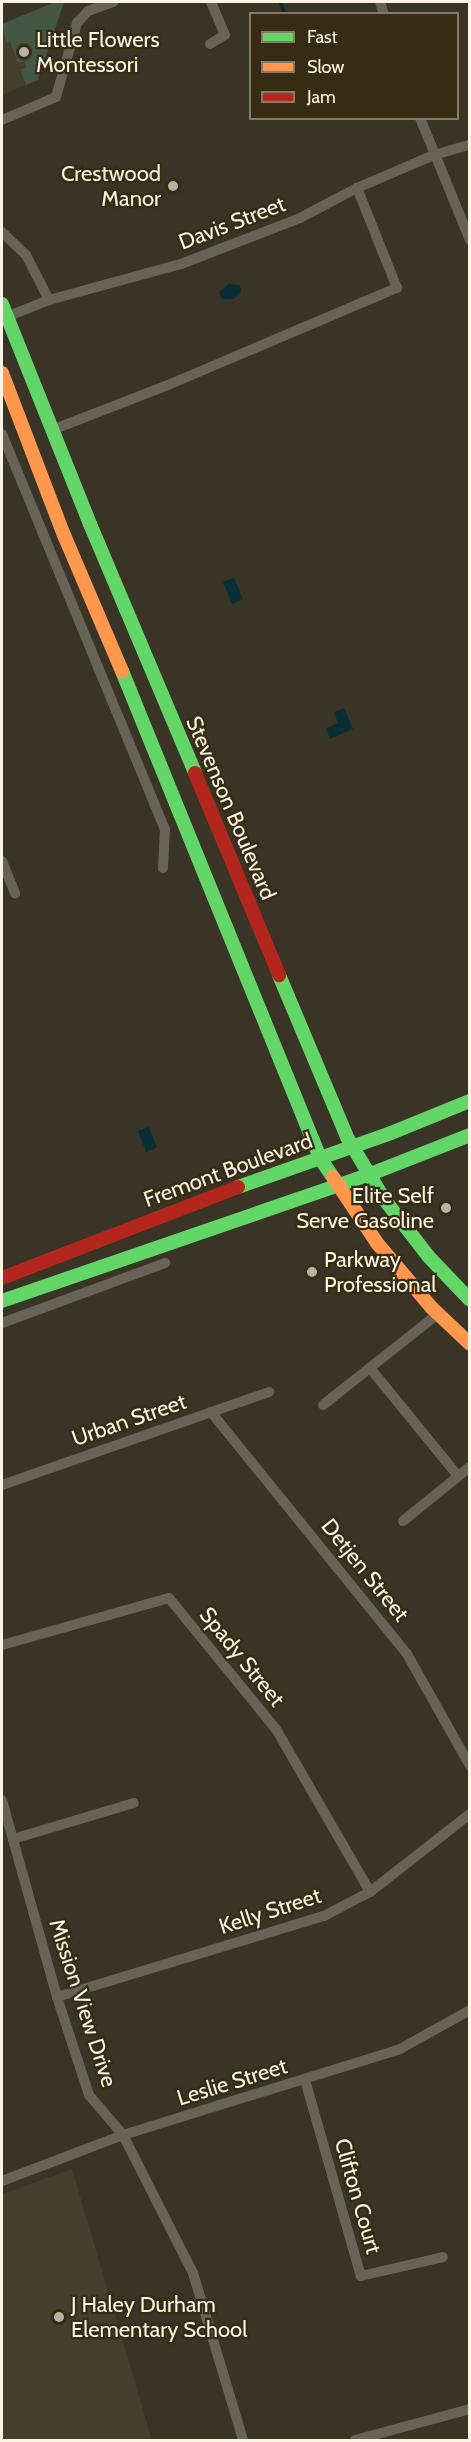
<!DOCTYPE html>
<html>
<head>
<meta charset="utf-8">
<style>
	body { margin:0 }
	#map { position:relative; width:471px; height:2442px; overflow:hidden; background:#393425; font-family:Cabin,sans-serif }
	div>[style] { position:absolute }
	[style*='--x'] { left:calc(var(--x)*1px); top:calc(var(--y)*1px); width:calc(var(--w)*1px); rotate:calc(var(--a)*1deg) }
	.education>* { inset:0; background:#453e2c }
	.green>* { inset:0; background:#435744 }
	.water>* { inset:0; background:#082f34 }
	.stream>* { height:4px; margin:-2px; padding:0 2px; transform-origin:2px; border-radius:2px; background:#082f34 }
	.street>* { height:10px; margin:-5px; padding:0 5px; transform-origin:5px; border-radius:5px; background:#676357 }
	.fast>* { height:14px; margin:-7px; padding:0 7px; transform-origin:7px; border-radius:7px; background:#63d668 }
	.slow>* { height:14px; margin:-7px; padding:0 7px; transform-origin:7px; border-radius:7px; background:#ff974d }
	.jam>* { height:14px; margin:-7px; padding:0 7px; transform-origin:7px; border-radius:7px; background:#b3261e }
	.dots>* { width:16px; height:16px; translate:-50% -50%; box-sizing:border-box; border:3px solid #372c13; border-radius:50% }
	span { translate:-50% -50%; white-space:nowrap; text-align:center; line-height:1.15; -webkit-text-stroke:4.5px #372c13; paint-order:stroke }
	.poi-label { font-size:22px; color:#faf4e5 }
	.left { translate:0 -50%; text-align:left }
	.right { translate:-100% -50%; text-align:right }
	.street-label { font-size:22px; color:#faf4e5 }
	.frame { position:absolute; inset:0; border:3px solid #faf4e5; pointer-events:none }
	.legend { position:absolute; left:249px; top:12px; width:210px; height:108px; box-sizing:border-box; background:#372c13; border:2px solid #857c67; margin:0; padding:8px 10px; list-style:none; font-size:18px; color:#faf4e5 }
	.legend li { display:flex; align-items:center; gap:12px; height:30px }
	.legend b { width:30px; border:2px solid #857c67 }
</style>
</head>
<body>
<div id="map">
	<div class="education">
		<i style="clip-path:polygon(2px 24px,38px 80px,2px 95px)"></i>
		<i style="clip-path:polygon(72px 2169px,152px 2440px,2px 2440px,2px 2194px)"></i>
	</div>
	<div class="green">
		<i style="clip-path:polygon(55px 2px,64px 2px,38px 80px,26px 85px,20px 70px,26px 67px,24px 61px,18px 63px,10px 42px,6px 43px,2px 24px)"></i>
	</div>
	<div class="water">
		<i style="clip-path:polygon(229px 284px,240px 285px,241px 291px,234px 299px,222px 299px,219px 292px)"></i>
		<i style="clip-path:polygon(234px 578px,243px 599px,232px 604px,223px 582px)"></i>
		<i style="clip-path:polygon(344px 708px,353px 729px,330px 739px,326px 728px,338px 723px,334px 712px)"></i>
		<i style="clip-path:polygon(149px 1127px,157px 1147px,146px 1152px,138px 1131px)"></i>
	</div>
	<div class="stream">
		<i style="--x:280;--y:2;--w:13;--a:67"></i>
	</div>
	<div class="street">
		<i style="--x:380;--y:2;--w:13;--a:72"></i>
		<i style="--x:210;--y:44;--w:17;--a:-31"></i>
		<i style="--x:225;--y:35;--w:36;--a:-113"></i>
		<i style="--x:420;--y:118;--w:132;--a:67.7"></i>
		<i style="--x:2;--y:120;--w:59;--a:-23.1"></i>
		<i style="--x:56;--y:97;--w:77;--a:-74.2"></i>
		<i style="--x:77;--y:23;--w:16;--a:-47"></i>
		<i style="--x:88;--y:11;--w:27;--a:-20"></i>
		<i style="--x:2;--y:232;--w:33;--a:44"></i>
		<i style="--x:26;--y:255;--w:51;--a:62.9"></i>
		<i style="--x:4;--y:318;--w:48;--a:-21.8"></i>
		<i style="--x:49;--y:300;--w:137;--a:-15.3"></i>
		<i style="--x:181;--y:264;--w:128;--a:-21.1"></i>
		<i style="--x:300;--y:218;--w:64;--a:-27.8"></i>
		<i style="--x:357;--y:188;--w:84;--a:-23.2"></i>
		<i style="--x:434;--y:155;--w:37;--a:-16"></i>
		<i style="--x:52;--y:430;--w:124;--a:-21.2"></i>
		<i style="--x:168;--y:385;--w:249;--a:-23"></i>
		<i style="--x:397;--y:288;--w:108;--a:-111.8"></i>
		<i style="--x:2;--y:434;--w:427;--a:67.6"></i>
		<i style="--x:165;--y:829;--w:39;--a:93"></i>
		<i style="--x:2;--y:861;--w:35;--a:68"></i>
		<i style="--x:2;--y:1323;--w:174;--a:-20.2"></i>
		<i style="--x:370;--y:1368;--w:139;--a:50.8"></i>
		<i style="--x:323;--y:1405;--w:147;--a:-38.4"></i>
		<i style="--x:211;--y:1412;--w:311;--a:51"></i>
		<i style="--x:407;--y:1654;--w:129;--a:60.6"></i>
		<i style="--x:2;--y:1485;--w:283;--a:-19.2"></i>
		<i style="--x:403;--y:1521;--w:86;--a:-38.9"></i>
		<i style="--x:2;--y:1645;--w:173;--a:-15.7"></i>
		<i style="--x:169;--y:1598;--w:169;--a:50.8"></i>
		<i style="--x:276;--y:1729;--w:188;--a:60"></i>
		<i style="--x:2;--y:1800;--w:205;--a:74.4"></i>
		<i style="--x:57;--y:1997;--w:103;--a:71.9"></i>
		<i style="--x:89;--y:2095;--w:52;--a:49.6"></i>
		<i style="--x:123;--y:2135;--w:155;--a:63.1"></i>
		<i style="--x:193;--y:2273;--w:174;--a:73.3"></i>
		<i style="--x:13;--y:1839;--w:126;--a:-16.6"></i>
		<i style="--x:57;--y:1997;--w:279;--a:-16.9"></i>
		<i style="--x:324;--y:1916;--w:52;--a:-27.6"></i>
		<i style="--x:370;--y:1892;--w:127;--a:-38"></i>
		<i style="--x:305;--y:2080;--w:204;--a:74.1"></i>
		<i style="--x:361;--y:2276;--w:84;--a:-13"></i>
		<i style="--x:2;--y:2181;--w:129;--a:-20.8"></i>
		<i style="--x:123;--y:2135;--w:290;--a:-17.2"></i>
		<i style="--x:400;--y:2049;--w:80;--a:-29.1"></i>
		<i style="--x:355;--y:2440;--w:119;--a:-15.1"></i>
	</div>
	<div class="fast">
		<i style="--x:2;--y:304;--w:237;--a:68.2"></i>
		<i style="--x:90;--y:524;--w:270;--a:67.1"></i>
		<i style="--x:122;--y:671;--w:526;--a:67.87"></i>
		<i style="--x:320;--y:1158;--w:23;--a:56"></i>
		<i style="--x:279;--y:975;--w:178;--a:67.2"></i>
		<i style="--x:348;--y:1139;--w:70;--a:59"></i>
		<i style="--x:384;--y:1199;--w:73;--a:52.2"></i>
		<i style="--x:429;--y:1257;--w:59;--a:46.4"></i>
		<i style="--x:238;--y:1187;--w:162;--a:-19.4"></i>
		<i style="--x:391;--y:1133;--w:85;--a:-22.1"></i>
		<i style="--x:2;--y:1301;--w:387;--a:-19"></i>
		<i style="--x:368;--y:1175;--w:110;--a:-21.4"></i>
	</div>
	<div class="slow">
		<i style="--x:2;--y:373;--w:173;--a:69.1"></i>
		<i style="--x:64;--y:535;--w:148;--a:66.9"></i>
		<i style="--x:333;--y:1177;--w:79;--a:56.3"></i>
		<i style="--x:377;--y:1243;--w:85;--a:49.8"></i>
		<i style="--x:432;--y:1308;--w:52;--a:43.5"></i>
	</div>
	<div class="jam">
		<i style="--x:195;--y:773;--w:219;--a:67.4"></i>
		<i style="--x:2;--y:1278;--w:253;--a:-21.1"></i>
	</div>
	<div class="dots">
		<i style="left:24px;top:52px;background:#b6b1a2"></i>
		<i style="left:173px;top:186px;background:#b6b1a2"></i>
		<i style="left:446px;top:1208px;background:#b6b1a2"></i>
		<i style="left:312px;top:1272px;background:#b6b1a2"></i>
		<i style="left:59px;top:2317px;background:#b6b1a2"></i>
	</div>
	<div class="poi-label">
		<span class="left" style="left:36px;top:52px">Little Flowers<br>Montessori</span>
		<span class="right" style="left:161px;top:186px">Crestwood<br>Manor</span>
		<span class="right" style="left:434px;top:1208px">Elite Self<br>Serve Gasoline</span>
		<span class="left" style="left:324px;top:1272px">Parkway<br>Professional</span>
		<span class="left" style="left:71px;top:2317px">J Haley Durham<br>Elementary School</span>
	</div>
	<div class="street-label">
		<span style="left:232px;top:223px;rotate:-21deg">Davis Street</span>
		<span style="left:231px;top:808px;rotate:67deg">Stevenson Boulevard</span>
		<span style="left:228px;top:1170px;rotate:-20deg">Fremont Boulevard</span>
		<span style="left:129px;top:1420px;rotate:-19deg">Urban Street</span>
		<span style="left:365px;top:1570px;rotate:51deg">Detjen Street</span>
		<span style="left:242px;top:1657px;rotate:51deg">Spady Street</span>
		<span style="left:270px;top:1911px;rotate:-18deg">Kelly Street</span>
		<span style="left:83px;top:2003px;rotate:72deg">Mission View Drive</span>
		<span style="left:232px;top:2082px;rotate:-17deg">Leslie Street</span>
		<span style="left:358px;top:2196px;rotate:74deg">Clifton Court</span>
	</div>
	<div class="frame"></div>
	<ul class="legend">
	<li><b style="height:8px;background:#63d668"></b>Fast</li>
	<li><b style="height:8px;background:#ff974d"></b>Slow</li>
	<li><b style="height:8px;background:#b3261e"></b>Jam</li>
	</ul>
</div>
</body>
</html>
